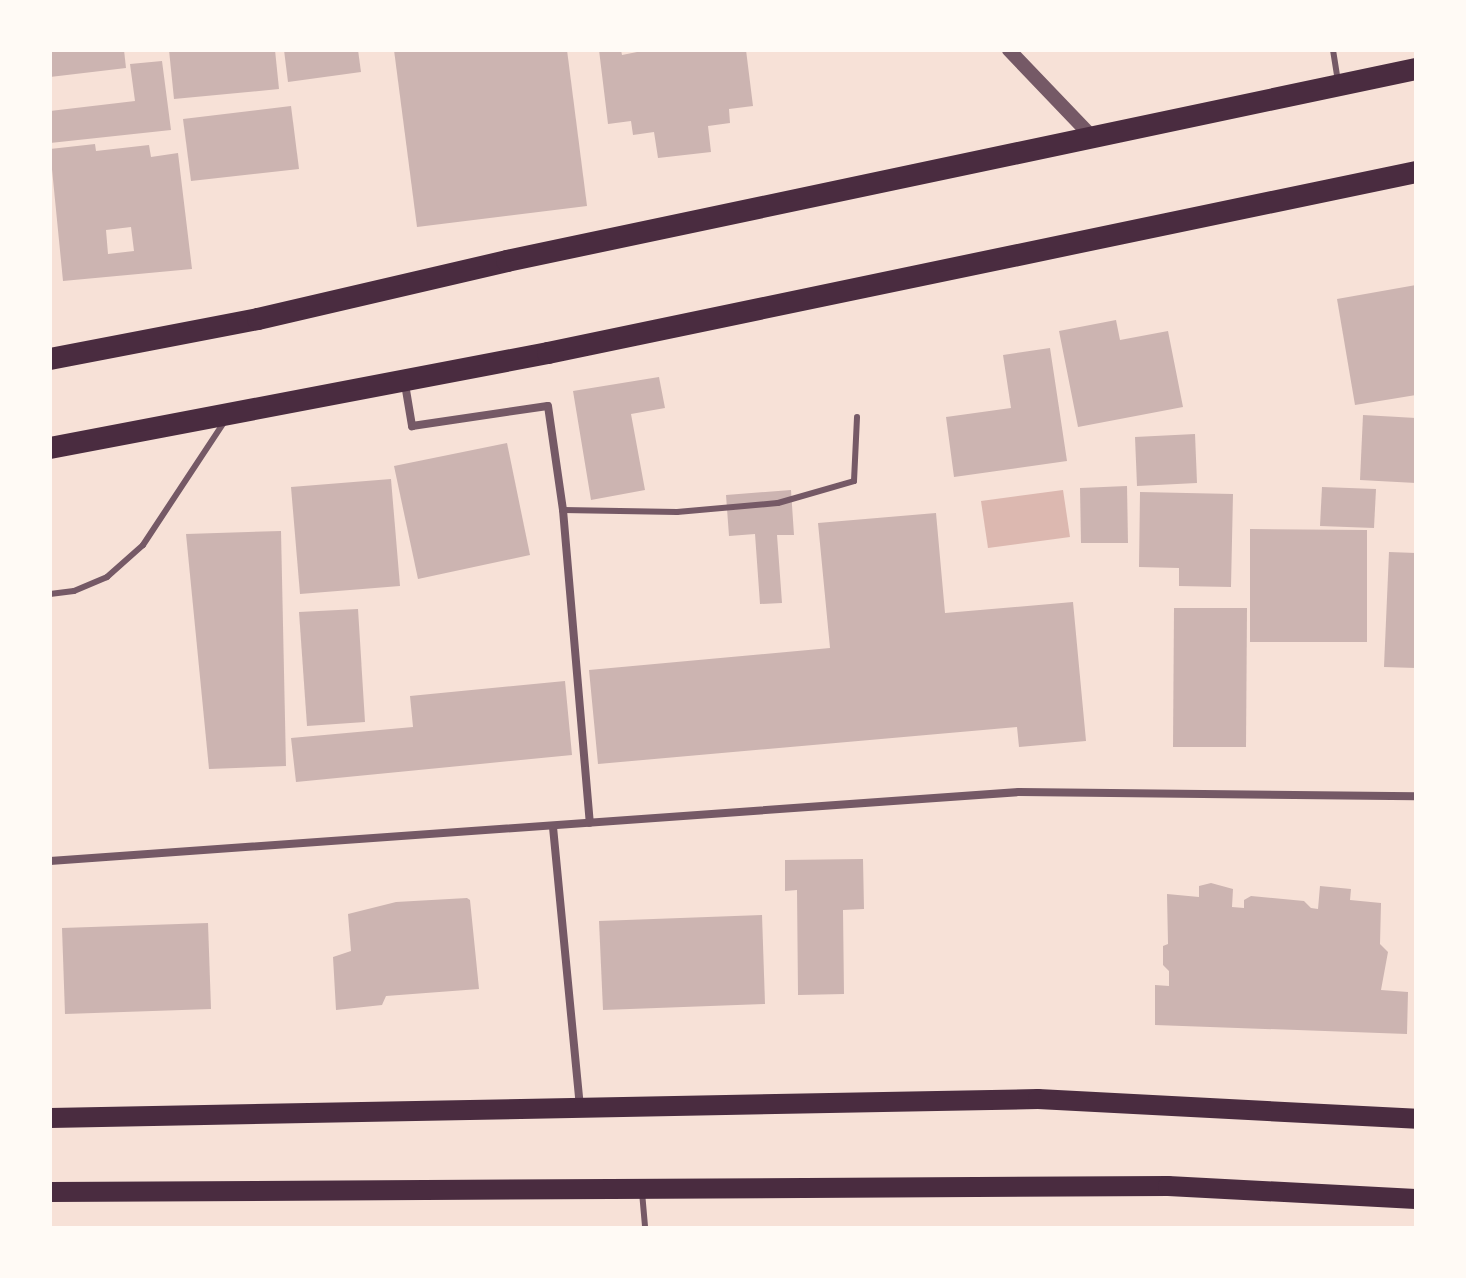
<!DOCTYPE html>
<html>
<head>
<meta charset="utf-8">
<style>
	body { margin:0 }
	#map { position:relative; width:1466px; height:1278px; overflow:hidden; background:#f7e1d7; font-family:"Fira Sans Condensed",sans-serif }
	div>[style] { position:absolute }
	[style*='--x'] { left:calc(var(--x)*1px); top:calc(var(--y)*1px); width:calc(var(--w)*1px); rotate:calc(var(--a)*1deg) }
	.water>* { inset:0; background:#dcb8b0 }
	.building>* { inset:0; background:#ccb4b1 }
	.service>* { height:6px; margin:-3px; padding:0 3px; transform-origin:3px; border-radius:3px; background:#755966 }
	.minor>* { height:8px; margin:-4px; padding:0 4px; transform-origin:4px; border-radius:4px; background:#755966 }
	.tertiary>* { height:14px; margin:-7px; padding:0 7px; transform-origin:7px; border-radius:7px; background:#755966 }
	.primary>* { height:20px; margin:-10px; padding:0 10px; transform-origin:10px; border-radius:10px; background:#4a2c40 }
	.trunk>* { height:22px; margin:-11px; padding:0 11px; transform-origin:11px; border-radius:11px; background:#4a2c40 }
	span { translate:-50% -50%; white-space:nowrap; text-align:center; line-height:1.15; -webkit-text-stroke:6px #fffaf5; paint-order:stroke }
	.frame { position:absolute; inset:0; border:52px solid #fffaf5; pointer-events:none }
</style>
</head>
<body>
<div id="map">
	<div class="water">
		<i style="clip-path:polygon(1063px 490px,1070px 537px,988px 548px,981px 501px)"></i>
	</div>
	<div class="building">
		<i style="clip-path:polygon(50px 50px,124px 50px,126px 68px,50px 77px)"></i>
		<i style="clip-path:polygon(169px 50px,275px 50px,279px 89px,174px 99px)"></i>
		<i style="clip-path:polygon(284px 50px,358px 50px,361px 72px,288px 82px)"></i>
		<i style="clip-path:polygon(394px 50px,567px 50px,587px 206px,417px 227px)"></i>
		<i style="clip-path:polygon(599px 50px,621px 50px,622px 55px,647px 50px,746px 50px,753px 106px,729px 109px,730px 123px,708px 126px,711px 152px,658px 158px,654px 132px,633px 135px,631px 121px,608px 124px)"></i>
		<i style="clip-path:polygon(162px 61px,171px 130px,50px 143px,50px 111px,135px 101px,130px 64px)"></i>
		<i style="clip-path:polygon(291px 106px,299px 169px,191px 181px,183px 119px)"></i>
		<i style="clip-path:polygon(evenodd,95px 144px,96px 151px,149px 145px,151px 157px,178px 153px,192px 269px,63px 281px,50px 149px,95px 144px,131px 227px,134px 251px,108px 254px,106px 230px,131px 227px)"></i>
		<i style="clip-path:polygon(1416px 285px,1416px 395px,1355px 405px,1337px 299px)"></i>
		<i style="clip-path:polygon(1116px 320px,1120px 340px,1168px 331px,1183px 407px,1078px 427px,1059px 331px)"></i>
		<i style="clip-path:polygon(1050px 348px,1067px 461px,954px 477px,946px 417px,1011px 408px,1003px 355px)"></i>
		<i style="clip-path:polygon(659px 377px,665px 408px,631px 414px,645px 490px,591px 500px,573px 391px)"></i>
		<i style="clip-path:polygon(1363px 415px,1416px 418px,1416px 483px,1360px 480px)"></i>
		<i style="clip-path:polygon(1195px 434px,1197px 483px,1137px 486px,1135px 437px)"></i>
		<i style="clip-path:polygon(507px 443px,530px 555px,418px 579px,394px 466px)"></i>
		<i style="clip-path:polygon(391px 479px,400px 586px,300px 594px,291px 487px)"></i>
		<i style="clip-path:polygon(1127px 486px,1128px 543px,1081px 543px,1080px 488px)"></i>
		<i style="clip-path:polygon(1322px 487px,1376px 489px,1374px 528px,1320px 526px)"></i>
		<i style="clip-path:polygon(791px 490px,794px 535px,777px 535px,782px 603px,760px 604px,755px 534px,729px 536px,726px 495px)"></i>
		<i style="clip-path:polygon(1140px 492px,1233px 494px,1231px 587px,1179px 586px,1179px 568px,1139px 567px)"></i>
		<i style="clip-path:polygon(936px 513px,945px 613px,1073px 602px,1086px 741px,1019px 747px,1017px 727px,598px 764px,589px 670px,830px 648px,818px 523px)"></i>
		<i style="clip-path:polygon(1250px 529px,1367px 530px,1367px 642px,1250px 642px)"></i>
		<i style="clip-path:polygon(281px 531px,286px 766px,209px 769px,186px 534px)"></i>
		<i style="clip-path:polygon(1389px 552px,1416px 553px,1416px 668px,1384px 667px)"></i>
		<i style="clip-path:polygon(1174px 608px,1247px 608px,1246px 747px,1173px 747px)"></i>
		<i style="clip-path:polygon(358px 609px,365px 722px,307px 726px,299px 612px)"></i>
		<i style="clip-path:polygon(565px 681px,572px 755px,296px 782px,291px 738px,413px 727px,410px 696px)"></i>
		<i style="clip-path:polygon(863px 859px,864px 909px,843px 910px,844px 994px,798px 995px,797px 890px,785px 891px,785px 860px)"></i>
		<i style="clip-path:polygon(1211px 883px,1233px 889px,1232px 907px,1244px 908px,1244px 900px,1251px 896px,1304px 901px,1311px 908px,1318px 909px,1320px 886px,1351px 889px,1350px 900px,1381px 903px,1380px 944px,1388px 952px,1381px 990px,1408px 992px,1407px 1034px,1155px 1025px,1155px 985px,1169px 986px,1169px 971px,1163px 965px,1163px 946px,1168px 944px,1167px 894px,1199px 897px,1199px 886px)"></i>
		<i style="clip-path:polygon(467px 898px,470px 900px,479px 989px,386px 996px,382px 1005px,336px 1010px,333px 957px,351px 951px,348px 914px,396px 902px)"></i>
		<i style="clip-path:polygon(762px 915px,765px 1004px,603px 1010px,599px 921px)"></i>
		<i style="clip-path:polygon(208px 923px,211px 1009px,65px 1014px,62px 928px)"></i>
	</div>
	<div class="service">
		<i style="--x:1333;--y:50;--w:31;--a:81"></i>
		<i style="--x:563;--y:510;--w:114;--a:1"></i>
		<i style="--x:677;--y:512;--w:101;--a:-5.1"></i>
		<i style="--x:778;--y:503;--w:79;--a:-16.1"></i>
		<i style="--x:854;--y:481;--w:64;--a:-87.3"></i>
		<i style="--x:50;--y:594;--w:24;--a:-7"></i>
		<i style="--x:74;--y:591;--w:36;--a:-23"></i>
		<i style="--x:107;--y:577;--w:48;--a:-41.6"></i>
		<i style="--x:143;--y:545;--w:147;--a:-56.6"></i>
		<i style="--x:642;--y:1192;--w:36;--a:85"></i>
	</div>
	<div class="minor">
		<i style="--x:405;--y:384;--w:43;--a:80.5"></i>
		<i style="--x:412;--y:426;--w:137;--a:-8.4"></i>
		<i style="--x:548;--y:406;--w:105;--a:81.8"></i>
		<i style="--x:563;--y:510;--w:314;--a:85.1"></i>
		<i style="--x:553;--y:827;--w:280;--a:84.5"></i>
		<i style="--x:50;--y:861;--w:971;--a:-4.07"></i>
		<i style="--x:1019;--y:792;--w:397;--a:0.6"></i>
	</div>
	<div class="tertiary">
		<i style="--x:1009;--y:50;--w:122;--a:46.3"></i>
	</div>
	<div class="primary">
		<i style="--x:50;--y:1118;--w:988;--a:-1.1"></i>
		<i style="--x:1038;--y:1099;--w:379;--a:3"></i>
		<i style="--x:50;--y:1192;--w:1118;--a:-0.31"></i>
		<i style="--x:1168;--y:1186;--w:248;--a:3"></i>
	</div>
	<div class="trunk">
		<i style="--x:50;--y:359;--w:212;--a:-10.9"></i>
		<i style="--x:258;--y:319;--w:256;--a:-13.1"></i>
		<i style="--x:507;--y:261;--w:929;--a:-11.93"></i>
		<i style="--x:50;--y:448;--w:507;--a:-10.8"></i>
		<i style="--x:548;--y:353;--w:887;--a:-11.78"></i>
	</div>
	<div class="frame"></div>
</div>
</body>
</html>
